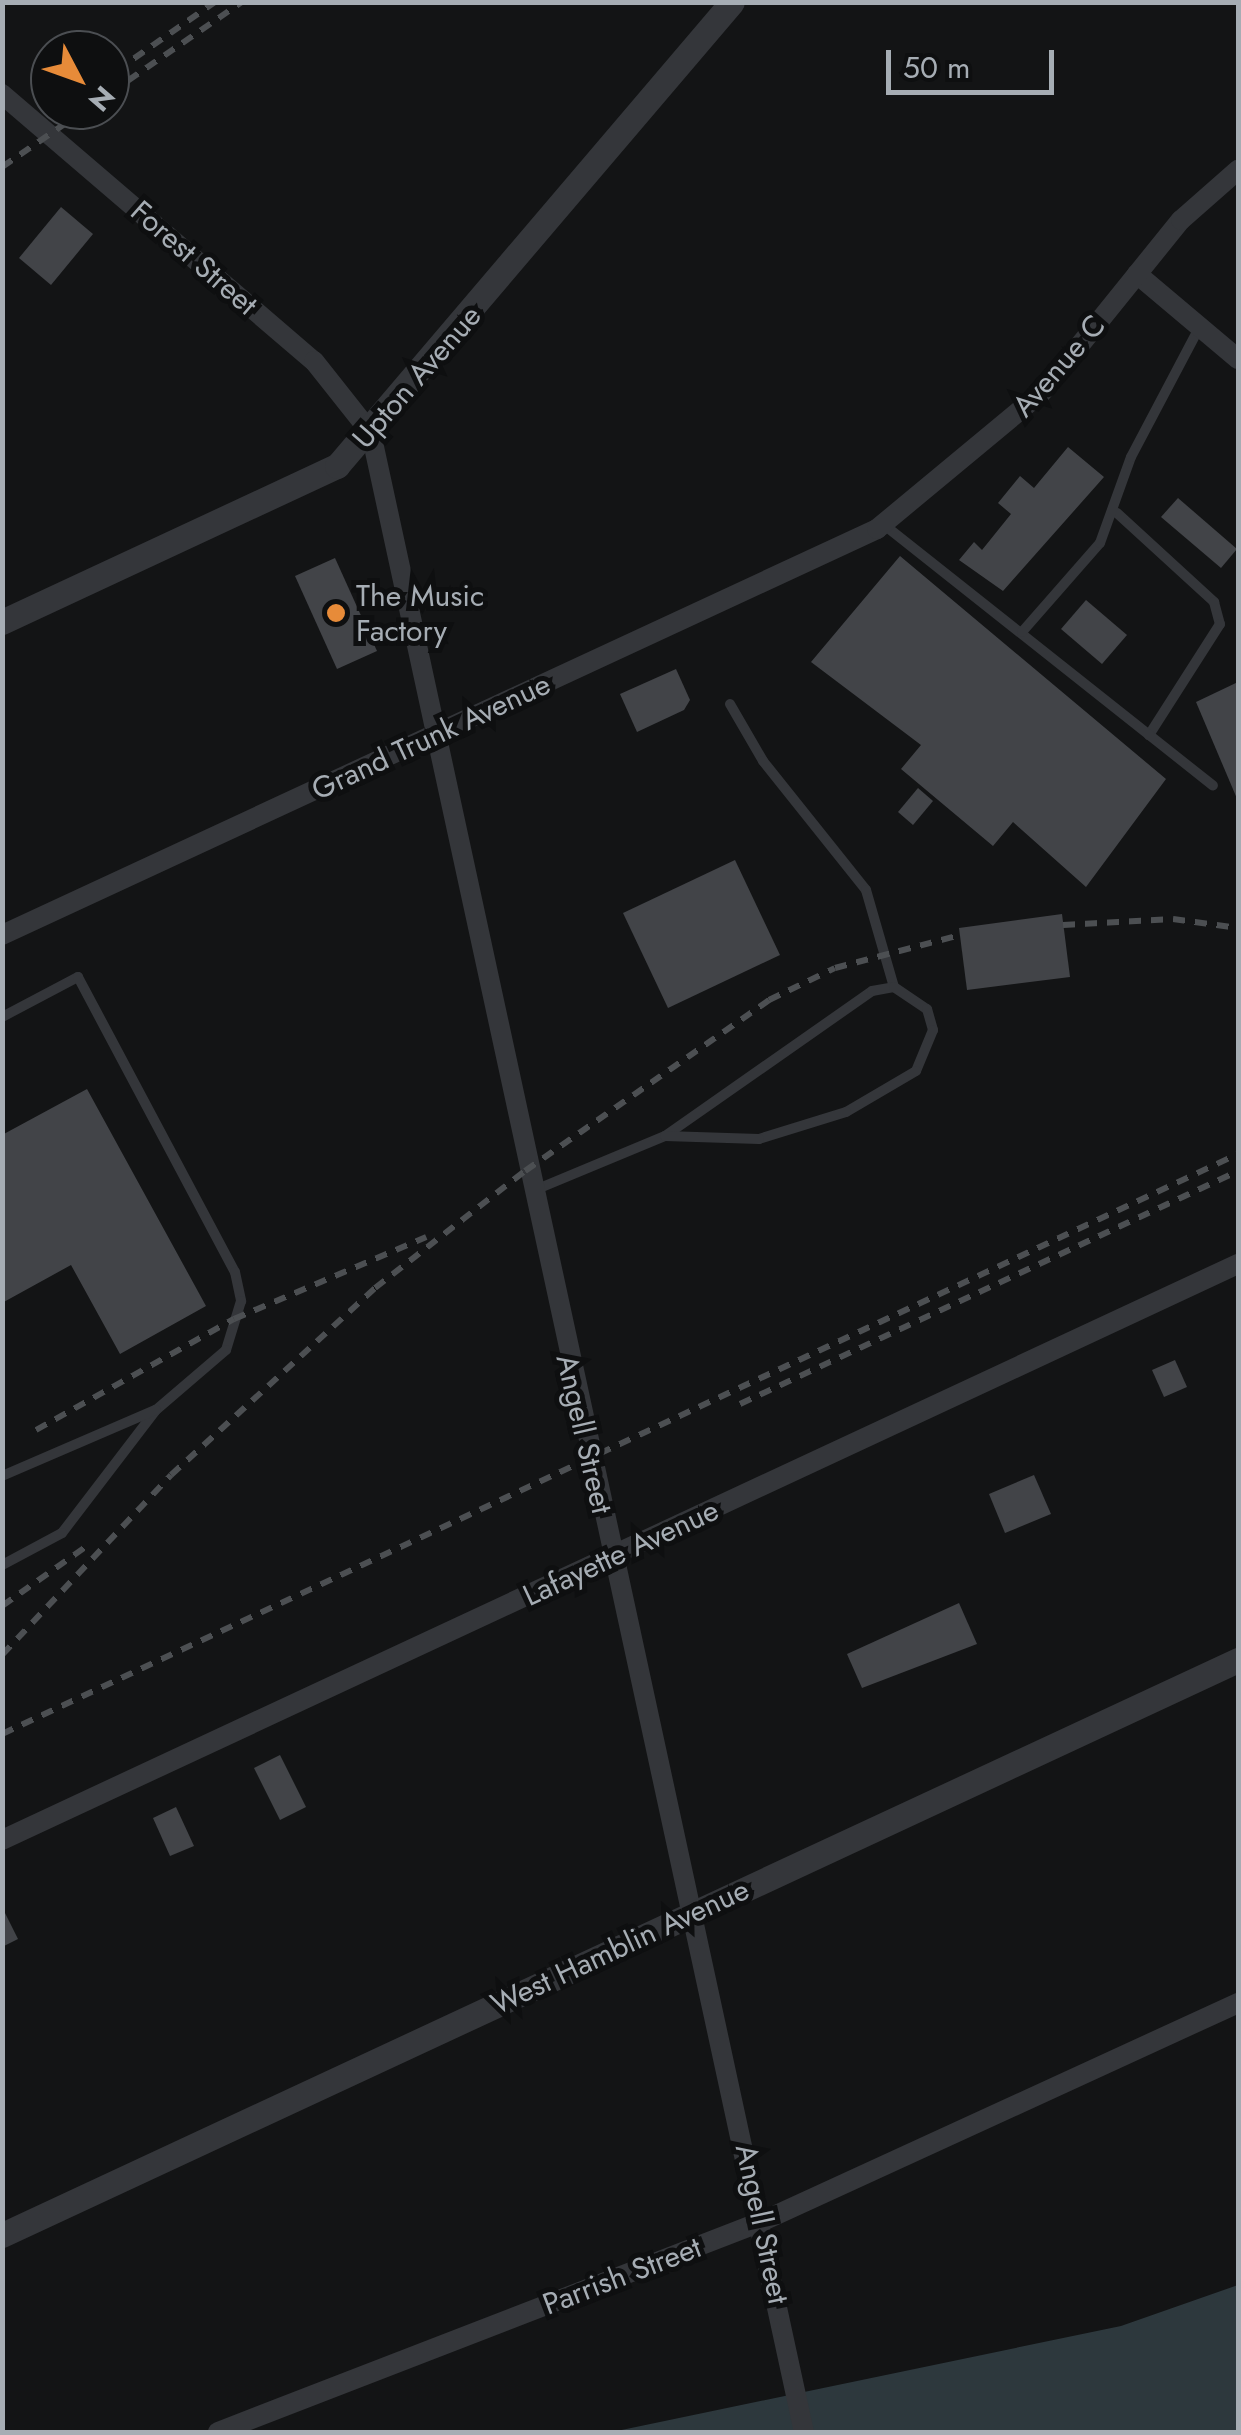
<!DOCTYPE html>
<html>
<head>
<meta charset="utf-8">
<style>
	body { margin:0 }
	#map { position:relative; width:1241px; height:2435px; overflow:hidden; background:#131415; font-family:Jost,sans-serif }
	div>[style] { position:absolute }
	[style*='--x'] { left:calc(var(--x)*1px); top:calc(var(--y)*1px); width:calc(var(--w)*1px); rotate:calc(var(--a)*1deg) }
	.water>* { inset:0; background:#2d383d }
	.building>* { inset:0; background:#424448 }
	.service>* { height:10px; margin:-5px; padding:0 5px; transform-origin:5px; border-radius:5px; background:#34363a }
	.minor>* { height:20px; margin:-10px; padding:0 10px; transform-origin:10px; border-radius:10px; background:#34363a }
	.tertiary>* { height:25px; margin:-12.5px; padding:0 12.5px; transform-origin:12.5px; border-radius:12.5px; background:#34363a }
	.rail>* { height:6px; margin-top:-3px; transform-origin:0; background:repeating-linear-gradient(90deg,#4c4f52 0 12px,transparent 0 22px) }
	.dots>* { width:28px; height:28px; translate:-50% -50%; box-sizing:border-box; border:5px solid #0e0f10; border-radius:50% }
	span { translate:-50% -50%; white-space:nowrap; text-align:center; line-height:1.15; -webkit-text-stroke:10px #0e0f10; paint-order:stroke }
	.street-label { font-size:30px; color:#a6adb4 }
	.poi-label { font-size:30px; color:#a6adb4 }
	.left { translate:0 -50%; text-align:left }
	.frame { position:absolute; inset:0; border:5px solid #a6adb4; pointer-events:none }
	.north { position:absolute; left:30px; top:30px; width:100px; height:100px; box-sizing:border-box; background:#0e0f10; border:2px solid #4b4e52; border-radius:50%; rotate:131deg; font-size:28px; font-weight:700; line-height:40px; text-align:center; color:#a6adb4 }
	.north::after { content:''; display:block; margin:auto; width:35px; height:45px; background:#e78b39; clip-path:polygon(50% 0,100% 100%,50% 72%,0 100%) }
	.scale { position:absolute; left:886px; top:50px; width:168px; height:45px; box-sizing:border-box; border:5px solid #a6adb4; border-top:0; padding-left:12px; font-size:30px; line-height:35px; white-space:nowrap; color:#a6adb4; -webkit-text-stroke:8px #0e0f10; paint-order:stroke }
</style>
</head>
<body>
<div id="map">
	<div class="water">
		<i style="clip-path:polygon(1238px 2285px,1238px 2432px,612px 2432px,1121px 2326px)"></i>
	</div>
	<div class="building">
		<i style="clip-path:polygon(61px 207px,93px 234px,51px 285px,19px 258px)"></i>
		<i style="clip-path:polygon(1068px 447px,1104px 477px,1003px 591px,959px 560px,974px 542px,982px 550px,1011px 514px,998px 503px,1020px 476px,1034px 488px)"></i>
		<i style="clip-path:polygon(1178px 498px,1237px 549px,1221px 568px,1161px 517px)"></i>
		<i style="clip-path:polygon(900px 556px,1166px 779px,1086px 887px,1013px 822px,993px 846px,901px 769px,921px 745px,811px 662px)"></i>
		<i style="clip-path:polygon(335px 558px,377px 651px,337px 669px,295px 576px)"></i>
		<i style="clip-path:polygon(1086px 600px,1127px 635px,1102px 664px,1061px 629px)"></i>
		<i style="clip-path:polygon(676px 669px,690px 700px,684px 710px,637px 732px,620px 694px)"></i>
		<i style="clip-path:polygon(1238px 682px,1238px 801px,1196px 702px)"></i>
		<i style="clip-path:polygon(918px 788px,933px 801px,913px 825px,898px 812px)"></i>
		<i style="clip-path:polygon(735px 860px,780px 955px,668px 1008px,623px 913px)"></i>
		<i style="clip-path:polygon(1062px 914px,1070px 977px,967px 990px,959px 928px)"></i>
		<i style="clip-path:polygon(87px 1089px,206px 1306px,120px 1354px,71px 1265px,2px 1303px,2px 1135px)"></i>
		<i style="clip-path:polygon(1175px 1360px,1187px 1387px,1164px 1397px,1152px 1370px)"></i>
		<i style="clip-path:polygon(1034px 1475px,1051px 1514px,1005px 1533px,989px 1494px)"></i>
		<i style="clip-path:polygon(959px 1603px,977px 1644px,862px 1688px,847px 1654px)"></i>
		<i style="clip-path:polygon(280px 1755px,306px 1807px,280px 1820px,254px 1768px)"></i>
		<i style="clip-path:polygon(176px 1807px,194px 1846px,170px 1856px,153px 1818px)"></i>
		<i style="clip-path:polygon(2px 1907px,18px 1939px,2px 1947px)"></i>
	</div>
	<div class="service">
		<i style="--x:1117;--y:513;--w:132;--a:42.5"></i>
		<i style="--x:1214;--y:602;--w:23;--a:75"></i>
		<i style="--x:1220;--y:624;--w:132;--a:122.6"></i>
		<i style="--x:883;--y:524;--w:421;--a:38.4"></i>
		<i style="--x:1022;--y:632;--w:118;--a:-48.8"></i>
		<i style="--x:1100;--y:543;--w:91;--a:-70.2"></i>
		<i style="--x:1131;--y:457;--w:146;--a:-62.2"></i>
		<i style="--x:730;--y:704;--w:66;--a:59.9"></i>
		<i style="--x:763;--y:761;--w:165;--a:51.4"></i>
		<i style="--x:866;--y:890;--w:101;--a:73.9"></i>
		<i style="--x:2;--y:1017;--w:86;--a:-27.8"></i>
		<i style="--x:78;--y:977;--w:334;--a:62"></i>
		<i style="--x:235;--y:1272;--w:30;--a:78"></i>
		<i style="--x:241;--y:1301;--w:51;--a:107"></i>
		<i style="--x:226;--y:1350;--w:92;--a:139.4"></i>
		<i style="--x:156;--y:1410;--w:155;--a:127.4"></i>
		<i style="--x:62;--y:1533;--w:68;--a:151.9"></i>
		<i style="--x:535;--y:1190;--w:141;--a:-22.6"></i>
		<i style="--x:665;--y:1136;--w:253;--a:-35"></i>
		<i style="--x:872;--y:991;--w:22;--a:-10"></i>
		<i style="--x:894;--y:987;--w:40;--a:34"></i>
		<i style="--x:927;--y:1009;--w:22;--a:74"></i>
		<i style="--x:933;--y:1030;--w:44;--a:112.5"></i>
		<i style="--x:916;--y:1071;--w:81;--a:149.6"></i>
		<i style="--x:846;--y:1112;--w:91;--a:162.8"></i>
		<i style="--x:759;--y:1139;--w:94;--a:-178.2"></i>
		<i style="--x:2;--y:1476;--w:167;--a:-23.3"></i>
	</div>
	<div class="minor">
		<i style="--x:2;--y:94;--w:411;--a:40.6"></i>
		<i style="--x:314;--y:361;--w:92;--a:51.6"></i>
		<i style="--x:371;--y:433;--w:2045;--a:77.78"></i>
		<i style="--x:1137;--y:274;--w:132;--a:40.1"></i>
		<i style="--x:2;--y:935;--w:965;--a:-24.89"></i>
		<i style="--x:877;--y:529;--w:214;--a:-39.7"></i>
		<i style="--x:1042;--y:392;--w:221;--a:-51.1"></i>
		<i style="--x:1181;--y:220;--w:76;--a:-41.3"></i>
		<i style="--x:2;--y:1840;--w:1364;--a:-24.99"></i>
		<i style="--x:218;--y:2432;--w:584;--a:-21.16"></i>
		<i style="--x:763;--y:2221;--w:523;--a:-24.65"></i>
	</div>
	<div class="tertiary">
		<i style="--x:2;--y:622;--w:370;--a:-25"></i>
		<i style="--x:337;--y:466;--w:609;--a:-49.59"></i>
		<i style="--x:2;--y:2235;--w:1363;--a:-24.95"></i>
	</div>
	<div class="rail">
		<i style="--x:116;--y:71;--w:121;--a:-34.9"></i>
		<i style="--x:110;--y:93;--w:160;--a:-34.6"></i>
		<i style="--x:2;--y:167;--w:101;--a:-34.5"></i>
		<i style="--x:1063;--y:925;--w:110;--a:-3.1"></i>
		<i style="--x:1173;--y:919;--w:66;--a:7.9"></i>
		<i style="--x:740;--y:1404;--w:550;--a:-25.07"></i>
		<i style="--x:36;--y:1430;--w:227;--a:-29.3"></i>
		<i style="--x:234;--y:1319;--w:209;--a:-23.1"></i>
		<i style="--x:2;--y:1606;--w:105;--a:-35.3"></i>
		<i style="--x:2;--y:1655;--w:247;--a:-46.8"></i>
		<i style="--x:171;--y:1475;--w:277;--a:-42.5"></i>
		<i style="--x:375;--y:1288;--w:190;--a:-38"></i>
		<i style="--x:525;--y:1171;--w:298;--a:-35"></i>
		<i style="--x:769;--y:1000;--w:73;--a:-25.9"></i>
		<i style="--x:835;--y:968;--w:129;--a:-14.8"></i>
		<i style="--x:2;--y:1734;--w:1365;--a:-25.14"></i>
	</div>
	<div class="dots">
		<i style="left:336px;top:613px;background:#e78b39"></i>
	</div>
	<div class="street-label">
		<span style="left:194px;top:258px;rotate:41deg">Forest Street</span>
		<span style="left:1059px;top:366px;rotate:-49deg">Avenue C</span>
		<span style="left:417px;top:377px;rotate:-49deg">Upton Avenue</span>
		<span style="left:431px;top:737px;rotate:-25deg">Grand Trunk Avenue</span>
		<span style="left:584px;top:1434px;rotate:77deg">Angell Street</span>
		<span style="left:621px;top:1553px;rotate:-25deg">Lafayette Avenue</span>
		<span style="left:620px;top:1947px;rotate:-25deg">West Hamblin Avenue</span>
		<span style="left:762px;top:2224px;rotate:78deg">Angell Street</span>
		<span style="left:622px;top:2276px;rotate:-21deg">Parrish Street</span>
	</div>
	<div class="poi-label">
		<span class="left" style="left:356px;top:613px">The Music<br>Factory</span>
	</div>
	<div class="frame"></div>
	<div class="north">N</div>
	<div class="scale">50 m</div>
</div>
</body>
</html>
